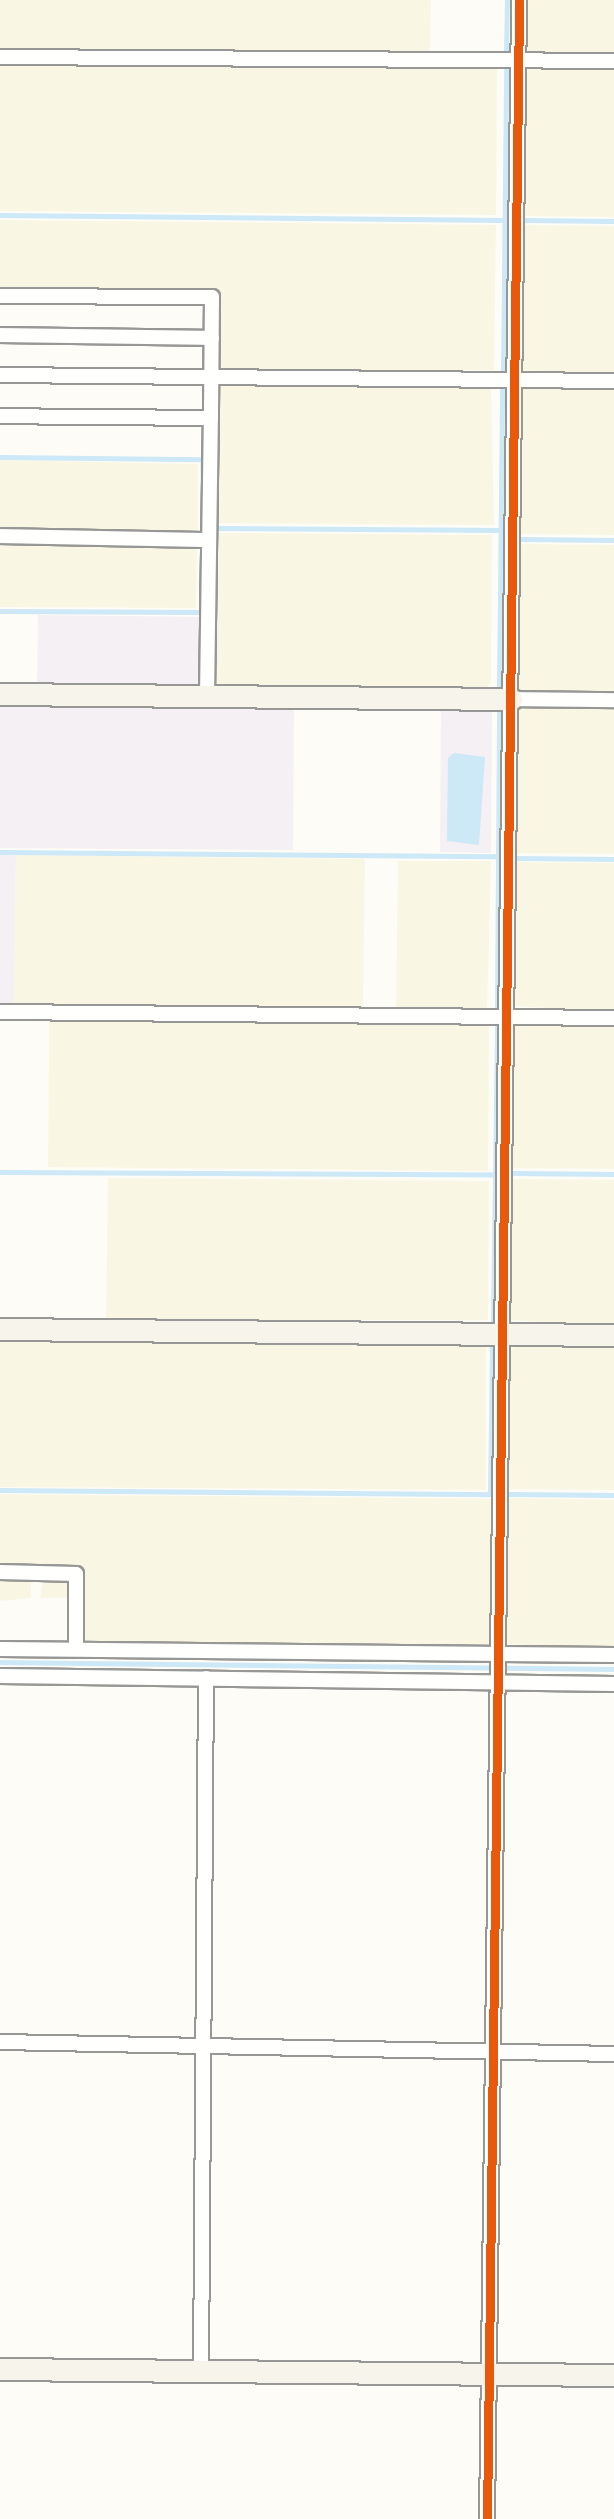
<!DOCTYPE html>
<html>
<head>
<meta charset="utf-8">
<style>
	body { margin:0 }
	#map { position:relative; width:614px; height:2519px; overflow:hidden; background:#fdfcf7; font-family:Lora,serif }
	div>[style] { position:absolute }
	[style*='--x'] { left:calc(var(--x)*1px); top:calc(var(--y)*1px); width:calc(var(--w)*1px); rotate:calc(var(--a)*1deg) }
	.industrial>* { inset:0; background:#f5f0f3 }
	.farmland>* { inset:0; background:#f9f7e4 }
	.water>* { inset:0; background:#cde8f7 }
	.stream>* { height:4.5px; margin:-2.25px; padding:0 2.25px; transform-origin:2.25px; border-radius:2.25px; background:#cde8f7 }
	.roads { filter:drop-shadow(2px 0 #979795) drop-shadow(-2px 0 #979795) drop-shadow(0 2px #979795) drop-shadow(0 -2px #979795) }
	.street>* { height:14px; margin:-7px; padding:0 7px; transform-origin:7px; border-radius:7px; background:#fffffe }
	.secondary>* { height:21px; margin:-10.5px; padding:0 10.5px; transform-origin:10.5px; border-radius:10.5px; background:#f6f4eb }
	.cycleway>* { height:9px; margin:-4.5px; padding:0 4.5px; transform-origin:4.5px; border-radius:4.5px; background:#e8590c }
	span { translate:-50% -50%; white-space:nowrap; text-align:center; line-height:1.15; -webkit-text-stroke:7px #fff; paint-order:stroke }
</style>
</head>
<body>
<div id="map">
	<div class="industrial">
		<i style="clip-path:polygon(38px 615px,204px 617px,203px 683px,199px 689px,37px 687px)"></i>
		<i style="clip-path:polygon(0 702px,294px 705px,293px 850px,0 848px)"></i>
		<i style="clip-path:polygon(441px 707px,492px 707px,491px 853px,440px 852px)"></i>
		<i style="clip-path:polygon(0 855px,16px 855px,14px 1006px,0 1005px)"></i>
	</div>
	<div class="farmland">
		<i style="clip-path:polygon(0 0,431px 0,430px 55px,0 51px)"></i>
		<i style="clip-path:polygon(524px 0,614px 0,614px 56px,528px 55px)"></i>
		<i style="clip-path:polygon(0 61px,497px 66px,496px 215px,0 211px)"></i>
		<i style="clip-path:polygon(532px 66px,614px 67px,614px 217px,522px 216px,524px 74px)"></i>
		<i style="clip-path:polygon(0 220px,496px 225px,494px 370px,218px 371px,218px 291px,0 289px)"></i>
		<i style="clip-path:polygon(522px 225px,614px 226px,614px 375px,520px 370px)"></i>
		<i style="clip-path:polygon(220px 384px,491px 386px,494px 525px,216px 523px)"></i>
		<i style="clip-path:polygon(526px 387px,614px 388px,614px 535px,519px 534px,520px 392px)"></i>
		<i style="clip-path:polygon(0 460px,198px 464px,198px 532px,0 530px)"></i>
		<i style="clip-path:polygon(216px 533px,492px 535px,491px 683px,486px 689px,213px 686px)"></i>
		<i style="clip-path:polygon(0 541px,197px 544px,196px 608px,0 607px)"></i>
		<i style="clip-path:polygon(519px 544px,614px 545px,614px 692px,522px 691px,517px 686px)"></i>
		<i style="clip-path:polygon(522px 705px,614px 706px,614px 854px,515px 853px,517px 711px)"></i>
		<i style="clip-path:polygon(16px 855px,365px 859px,363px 1009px,14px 1006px)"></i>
		<i style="clip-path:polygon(398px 861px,491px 861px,487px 1013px,396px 1012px)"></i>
		<i style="clip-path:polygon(516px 862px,614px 863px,614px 1012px,514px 1006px)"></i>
		<i style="clip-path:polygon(49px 1017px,489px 1022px,488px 1171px,48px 1167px)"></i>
		<i style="clip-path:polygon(519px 1023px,614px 1024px,614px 1169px,512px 1168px,513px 1029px)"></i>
		<i style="clip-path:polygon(108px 1178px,489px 1181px,488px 1320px,106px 1320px)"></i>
		<i style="clip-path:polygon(512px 1179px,614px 1180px,614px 1326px,510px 1320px)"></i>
		<i style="clip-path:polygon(0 1342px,486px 1344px,486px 1490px,0 1487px)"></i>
		<i style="clip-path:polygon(517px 1345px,614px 1346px,614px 1490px,508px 1489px,509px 1352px)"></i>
		<i style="clip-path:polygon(0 1494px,494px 1499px,493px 1645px,86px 1646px,82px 1567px,0 1566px)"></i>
		<i style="clip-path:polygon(508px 1498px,614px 1500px,614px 1649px,506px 1644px)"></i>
		<i style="clip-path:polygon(44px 1576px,68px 1577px,72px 1598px,40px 1598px)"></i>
		<i style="clip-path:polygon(0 1577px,31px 1578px,31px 1598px,0 1601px)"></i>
	</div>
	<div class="water">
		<i style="clip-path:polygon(454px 753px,485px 757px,479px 845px,447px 841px,448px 758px)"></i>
	</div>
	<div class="stream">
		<i style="--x:506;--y:55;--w:55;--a:-89"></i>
		<i style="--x:0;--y:215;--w:504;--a:0.57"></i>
		<i style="--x:522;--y:220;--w:92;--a:0.6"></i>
		<i style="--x:503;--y:375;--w:308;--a:-89.4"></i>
		<i style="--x:0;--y:457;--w:203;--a:0.6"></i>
		<i style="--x:203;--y:459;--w:56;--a:90"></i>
		<i style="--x:217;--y:528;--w:284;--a:0.4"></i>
		<i style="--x:519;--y:539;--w:95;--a:0.6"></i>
		<i style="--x:0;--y:611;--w:201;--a:0.3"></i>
		<i style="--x:201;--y:612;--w:64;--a:-89.1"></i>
		<i style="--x:499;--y:689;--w:303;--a:-89.4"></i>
		<i style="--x:0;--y:852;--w:498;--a:0.5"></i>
		<i style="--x:515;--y:858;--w:99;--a:0.6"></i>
		<i style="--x:497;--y:1010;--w:300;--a:-89.6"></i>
		<i style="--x:0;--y:1172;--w:495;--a:0.3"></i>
		<i style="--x:511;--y:1173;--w:103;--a:0.6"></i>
		<i style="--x:493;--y:1321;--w:299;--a:-89.2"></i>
		<i style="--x:0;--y:1490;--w:496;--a:0.5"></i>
		<i style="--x:490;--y:1494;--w:148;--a:-89.2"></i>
		<i style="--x:508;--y:1494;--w:106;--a:0.5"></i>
		<i style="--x:0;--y:1662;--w:614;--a:0.65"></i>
	</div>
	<div class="roads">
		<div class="street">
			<i style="--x:0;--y:57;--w:614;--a:0.37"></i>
			<i style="--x:0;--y:296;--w:212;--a:0.3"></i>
			<i style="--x:212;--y:297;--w:121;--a:90.5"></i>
			<i style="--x:211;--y:418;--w:211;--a:-179.5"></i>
			<i style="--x:0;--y:335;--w:212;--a:0.8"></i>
			<i style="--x:0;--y:375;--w:614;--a:0.56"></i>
			<i style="--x:0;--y:536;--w:209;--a:1.1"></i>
			<i style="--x:207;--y:696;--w:278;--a:-89.2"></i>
			<i style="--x:511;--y:699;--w:103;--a:0.6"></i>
			<i style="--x:0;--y:1012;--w:614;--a:0.56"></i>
			<i style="--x:0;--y:1572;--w:76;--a:1.5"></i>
			<i style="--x:76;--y:1574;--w:75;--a:90"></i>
			<i style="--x:0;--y:1649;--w:614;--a:0.56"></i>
			<i style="--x:0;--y:1676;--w:614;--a:0.75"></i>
			<i style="--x:0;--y:2042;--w:614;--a:1.12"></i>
			<i style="--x:201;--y:2372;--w:694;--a:-89.59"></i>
			<i style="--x:487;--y:2519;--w:2519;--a:-89.27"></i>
		</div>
		<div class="secondary">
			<i style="--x:0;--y:694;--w:511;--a:0.56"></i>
			<i style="--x:0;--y:1329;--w:614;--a:0.56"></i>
			<i style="--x:0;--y:2369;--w:614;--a:0.56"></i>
		</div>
	</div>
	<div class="cycleway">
		<i style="--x:487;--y:2519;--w:2519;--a:-89.27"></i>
	</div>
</div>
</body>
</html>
